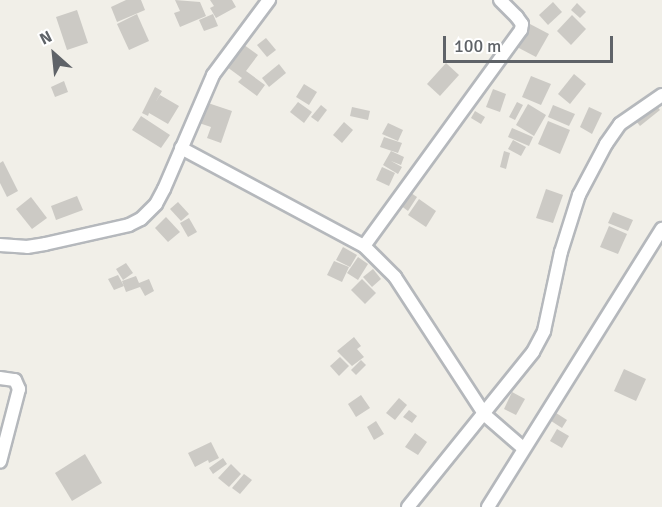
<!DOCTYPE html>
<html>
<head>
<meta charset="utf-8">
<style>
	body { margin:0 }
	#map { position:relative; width:662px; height:507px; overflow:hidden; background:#f1efe8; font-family:Signika,sans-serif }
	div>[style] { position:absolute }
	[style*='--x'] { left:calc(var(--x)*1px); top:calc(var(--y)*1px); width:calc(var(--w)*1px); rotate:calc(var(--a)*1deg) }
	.building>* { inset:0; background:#cccac5 }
	.roads { filter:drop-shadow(2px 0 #b5b8bc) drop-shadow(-2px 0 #b5b8bc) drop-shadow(0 2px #b5b8bc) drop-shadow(0 -2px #b5b8bc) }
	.minor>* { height:12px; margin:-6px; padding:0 6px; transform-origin:6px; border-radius:6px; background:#fff }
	span { translate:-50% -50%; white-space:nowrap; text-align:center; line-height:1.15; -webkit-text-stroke:5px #fff; paint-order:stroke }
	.north { position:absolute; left:24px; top:24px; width:60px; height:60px; -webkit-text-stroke:4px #fff; paint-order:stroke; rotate:333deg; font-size:16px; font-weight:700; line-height:24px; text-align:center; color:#5f6368 }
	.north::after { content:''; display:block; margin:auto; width:21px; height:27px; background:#5f6368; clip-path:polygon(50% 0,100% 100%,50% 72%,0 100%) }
	.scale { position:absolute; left:443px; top:36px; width:170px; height:27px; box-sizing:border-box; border:3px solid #5f6368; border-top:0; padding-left:8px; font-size:18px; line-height:21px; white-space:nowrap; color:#5f6368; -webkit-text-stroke:4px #fff; paint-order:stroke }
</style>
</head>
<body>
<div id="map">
	<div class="building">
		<i style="clip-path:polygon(126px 0,141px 0,145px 10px,117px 22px,111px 7px)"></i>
		<i style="clip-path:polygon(175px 0,200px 2px,206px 16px,180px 27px,174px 13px,180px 11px)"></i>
		<i style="clip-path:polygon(210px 0,232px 0,236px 7px,216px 18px,210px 8px,214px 6px)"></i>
		<i style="clip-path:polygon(553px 2px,562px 12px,548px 25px,539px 15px)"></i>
		<i style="clip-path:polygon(577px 3px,586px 12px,580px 18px,571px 10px)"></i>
		<i style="clip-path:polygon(77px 10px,88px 43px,67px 50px,56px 17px)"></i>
		<i style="clip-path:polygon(137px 14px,149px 41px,129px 50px,117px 24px)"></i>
		<i style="clip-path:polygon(213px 14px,218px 26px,204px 31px,199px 20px)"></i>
		<i style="clip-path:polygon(572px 15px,586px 29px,571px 45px,557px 31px)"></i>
		<i style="clip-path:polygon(530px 24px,549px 34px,536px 57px,517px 47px)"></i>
		<i style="clip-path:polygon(266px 38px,276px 50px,267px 57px,257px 45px)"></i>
		<i style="clip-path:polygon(240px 42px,258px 55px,246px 71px,265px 85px,257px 96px,238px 82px,242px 78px,223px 64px)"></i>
		<i style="clip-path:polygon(446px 63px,459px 75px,440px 96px,427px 84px)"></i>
		<i style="clip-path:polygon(279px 64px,286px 73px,269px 87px,262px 78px)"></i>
		<i style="clip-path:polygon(574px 74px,586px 84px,570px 104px,558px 94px)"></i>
		<i style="clip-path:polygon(531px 76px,551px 84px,541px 105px,522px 97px)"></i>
		<i style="clip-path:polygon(64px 81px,68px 92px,55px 97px,51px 87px)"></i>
		<i style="clip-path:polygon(304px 84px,317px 92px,309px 105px,296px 97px)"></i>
		<i style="clip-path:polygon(155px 87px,162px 91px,155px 103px,160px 95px,179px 106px,168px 124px,149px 113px,148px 116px,142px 113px)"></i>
		<i style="clip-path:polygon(493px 89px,506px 94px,500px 112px,486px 107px)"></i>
		<i style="clip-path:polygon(649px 96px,660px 110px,640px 126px,629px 112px)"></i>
		<i style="clip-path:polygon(205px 102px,232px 111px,221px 143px,207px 138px,211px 127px,199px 123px)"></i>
		<i style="clip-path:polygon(298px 102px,312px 112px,304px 123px,290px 112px)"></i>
		<i style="clip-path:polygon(517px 102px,523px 105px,515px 120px,509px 117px)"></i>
		<i style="clip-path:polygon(528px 104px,546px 115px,534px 136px,516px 125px)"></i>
		<i style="clip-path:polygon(321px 105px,327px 110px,318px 122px,311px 117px)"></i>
		<i style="clip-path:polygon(553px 105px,575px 114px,569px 126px,548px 117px)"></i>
		<i style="clip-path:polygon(352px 107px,370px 111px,368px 120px,350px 116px)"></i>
		<i style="clip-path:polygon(589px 107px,602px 113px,592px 134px,580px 127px)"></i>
		<i style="clip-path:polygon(475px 111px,485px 117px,481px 124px,471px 118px)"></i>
		<i style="clip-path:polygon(141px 116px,170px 135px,161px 148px,132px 130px)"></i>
		<i style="clip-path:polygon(548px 121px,570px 130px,560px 154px,538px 144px)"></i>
		<i style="clip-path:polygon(344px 122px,353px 130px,342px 143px,333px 135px)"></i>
		<i style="clip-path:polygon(388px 123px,403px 130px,398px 141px,382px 134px)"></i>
		<i style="clip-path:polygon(512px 128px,533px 137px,529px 146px,508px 137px)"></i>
		<i style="clip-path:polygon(384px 137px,402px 143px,398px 153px,380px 147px)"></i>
		<i style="clip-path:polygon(513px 140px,526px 147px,521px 156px,508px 149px)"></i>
		<i style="clip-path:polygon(391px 151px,404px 157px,401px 165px,391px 161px,402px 167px,398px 174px,383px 165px)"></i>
		<i style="clip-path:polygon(504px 151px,510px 153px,506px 169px,500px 167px)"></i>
		<i style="clip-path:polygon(3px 161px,18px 191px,7px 197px,0 183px,0 163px)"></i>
		<i style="clip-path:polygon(382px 167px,395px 173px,389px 186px,376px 180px)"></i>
		<i style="clip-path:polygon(546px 189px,563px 195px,553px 223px,536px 218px)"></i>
		<i style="clip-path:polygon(408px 191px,417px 197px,408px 211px,400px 205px)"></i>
		<i style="clip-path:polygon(77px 196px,83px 210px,56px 220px,51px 206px)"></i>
		<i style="clip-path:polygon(31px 197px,47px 218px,32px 229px,16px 209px)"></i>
		<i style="clip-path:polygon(419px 199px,436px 211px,426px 227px,408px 215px)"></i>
		<i style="clip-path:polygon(178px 202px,189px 214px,181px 221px,170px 209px)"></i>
		<i style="clip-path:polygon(613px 212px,633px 220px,628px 231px,608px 223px)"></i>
		<i style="clip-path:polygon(166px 217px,180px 232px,168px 242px,155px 228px)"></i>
		<i style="clip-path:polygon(189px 218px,197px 232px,188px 237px,180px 223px)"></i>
		<i style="clip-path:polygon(609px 226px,627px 234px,618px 254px,600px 247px)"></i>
		<i style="clip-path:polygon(343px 247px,357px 255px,350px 267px,336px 260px)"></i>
		<i style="clip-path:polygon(358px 257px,368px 264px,358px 280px,347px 273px)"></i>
		<i style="clip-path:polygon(334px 261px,349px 267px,342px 282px,327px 275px)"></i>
		<i style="clip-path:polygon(126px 263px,133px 273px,123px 280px,116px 269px)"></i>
		<i style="clip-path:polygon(373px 269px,381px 279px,372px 287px,363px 277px)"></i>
		<i style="clip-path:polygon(118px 275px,124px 286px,114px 290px,108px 279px)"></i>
		<i style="clip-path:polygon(136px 276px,139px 283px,149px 279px,154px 291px,145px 296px,140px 287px,126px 292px,122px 281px)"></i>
		<i style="clip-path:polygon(362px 279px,376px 293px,365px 304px,351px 290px)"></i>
		<i style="clip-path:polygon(354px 337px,361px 346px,357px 349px,364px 357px,352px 366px,337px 351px)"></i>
		<i style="clip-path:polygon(340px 357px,349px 366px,339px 376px,330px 366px)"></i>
		<i style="clip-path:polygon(361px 360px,366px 365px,356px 375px,351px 370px)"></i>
		<i style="clip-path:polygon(624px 369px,646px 379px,636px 401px,614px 391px)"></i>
		<i style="clip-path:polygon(512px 392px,525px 399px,516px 415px,504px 409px)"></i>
		<i style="clip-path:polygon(361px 395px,370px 408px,356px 417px,348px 404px)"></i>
		<i style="clip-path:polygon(399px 398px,407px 405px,395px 420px,386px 413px)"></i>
		<i style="clip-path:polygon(409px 410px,417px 416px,412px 423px,403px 417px)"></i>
		<i style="clip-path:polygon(553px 411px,567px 420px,562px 428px,548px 419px)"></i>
		<i style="clip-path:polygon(376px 421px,384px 434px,374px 440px,367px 427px)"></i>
		<i style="clip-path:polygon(557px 429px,569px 436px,562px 448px,550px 441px)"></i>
		<i style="clip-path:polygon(415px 433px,427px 442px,418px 455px,405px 447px)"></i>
		<i style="clip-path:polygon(211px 442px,219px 458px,209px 463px,208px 460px,195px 467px,188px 453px)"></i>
		<i style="clip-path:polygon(85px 454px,102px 483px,72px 501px,55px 473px)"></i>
		<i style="clip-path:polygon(223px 458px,227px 464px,213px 474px,209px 468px)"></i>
		<i style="clip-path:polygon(231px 464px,241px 474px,229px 487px,218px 478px)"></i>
		<i style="clip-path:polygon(244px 474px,252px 480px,240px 494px,232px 488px)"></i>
	</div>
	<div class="roads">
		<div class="minor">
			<i style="--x:181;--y:148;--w:208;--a:28.2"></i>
			<i style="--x:364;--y:246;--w:44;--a:45"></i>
			<i style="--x:395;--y:277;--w:165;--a:56.9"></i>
			<i style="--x:485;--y:415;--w:50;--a:41"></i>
			<i style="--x:0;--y:245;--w:27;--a:4"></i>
			<i style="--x:27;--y:247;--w:18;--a:-9"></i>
			<i style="--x:45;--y:244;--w:86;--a:-12.7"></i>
			<i style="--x:129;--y:225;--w:13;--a:-27"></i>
			<i style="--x:141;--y:219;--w:21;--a:-45"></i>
			<i style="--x:156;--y:204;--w:17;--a:-62"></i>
			<i style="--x:164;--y:189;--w:124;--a:-66.7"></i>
			<i style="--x:213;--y:75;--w:94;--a:-53.3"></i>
			<i style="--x:364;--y:246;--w:267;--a:-54"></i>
			<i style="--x:521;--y:30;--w:6;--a:-81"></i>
			<i style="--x:522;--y:24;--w:9;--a:-126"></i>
			<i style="--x:517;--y:17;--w:24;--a:-135"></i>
			<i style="--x:0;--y:378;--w:15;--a:8"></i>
			<i style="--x:15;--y:380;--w:10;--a:66"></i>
			<i style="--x:19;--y:389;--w:75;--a:104.6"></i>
			<i style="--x:408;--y:507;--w:199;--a:-51.1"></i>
			<i style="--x:533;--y:352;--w:24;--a:-62"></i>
			<i style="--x:544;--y:331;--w:81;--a:-77.9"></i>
			<i style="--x:561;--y:252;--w:60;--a:-72.5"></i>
			<i style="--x:579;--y:195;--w:58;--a:-62.1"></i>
			<i style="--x:606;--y:144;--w:24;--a:-55"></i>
			<i style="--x:620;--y:124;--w:51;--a:-34.6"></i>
			<i style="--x:488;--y:507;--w:328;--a:-58"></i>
		</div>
	</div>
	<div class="north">N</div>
	<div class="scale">100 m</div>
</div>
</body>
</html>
